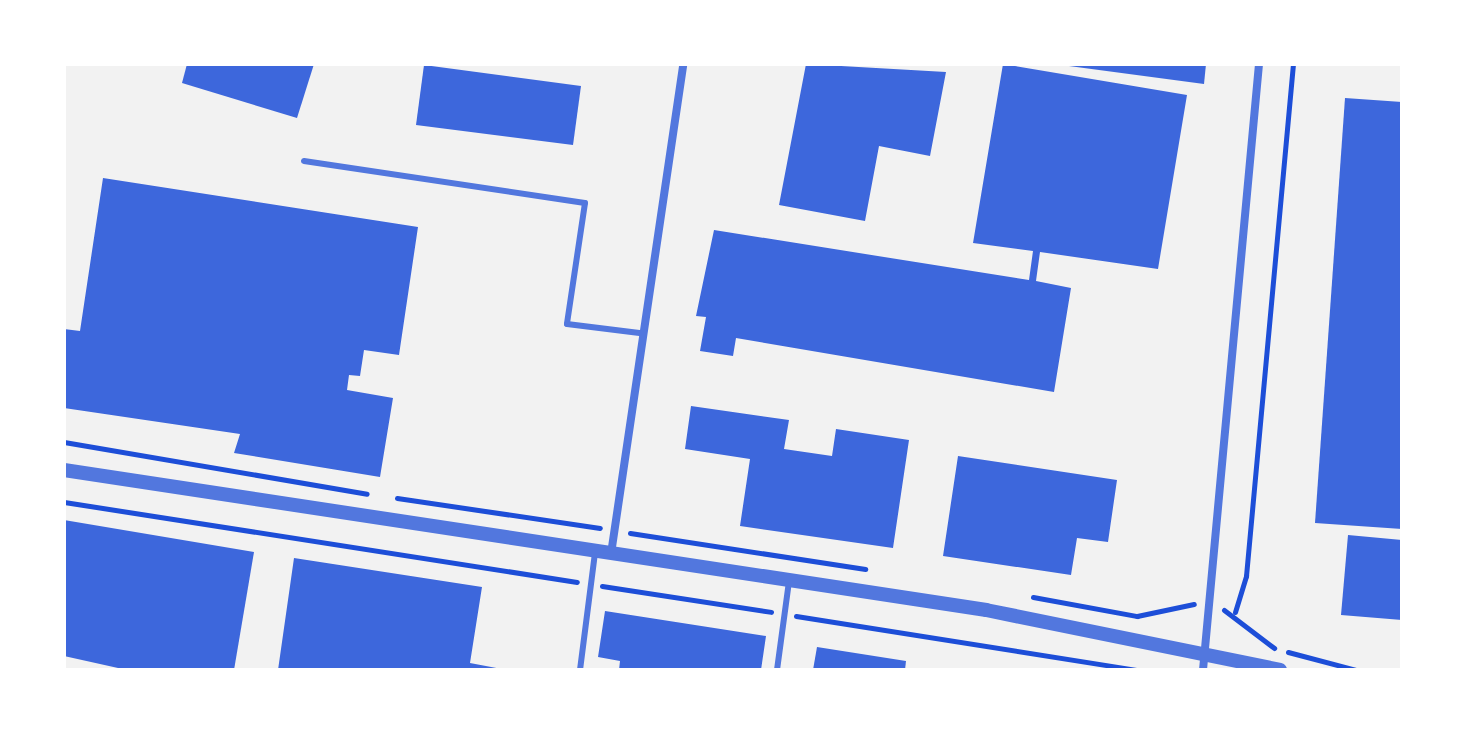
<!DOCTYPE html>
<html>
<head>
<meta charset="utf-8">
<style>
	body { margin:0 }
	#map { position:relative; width:1466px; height:734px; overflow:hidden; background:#f2f2f2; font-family:"Roboto Condensed",sans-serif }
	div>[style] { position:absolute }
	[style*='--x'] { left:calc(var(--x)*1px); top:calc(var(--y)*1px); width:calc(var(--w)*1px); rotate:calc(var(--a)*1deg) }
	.building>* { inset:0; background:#3d67dc }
	.path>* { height:5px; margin:-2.5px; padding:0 2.5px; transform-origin:2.5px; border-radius:2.5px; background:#1d4ed8 }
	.service>* { height:6px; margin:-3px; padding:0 3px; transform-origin:3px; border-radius:3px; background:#5277de }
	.minor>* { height:8px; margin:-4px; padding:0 4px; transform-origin:4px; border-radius:4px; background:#5277de }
	.tertiary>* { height:14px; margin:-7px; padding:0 7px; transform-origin:7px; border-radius:7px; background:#5277de }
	span { translate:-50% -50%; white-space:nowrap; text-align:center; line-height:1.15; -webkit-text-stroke:7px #fff; paint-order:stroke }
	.frame { position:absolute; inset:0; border:66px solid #fff; pointer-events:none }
</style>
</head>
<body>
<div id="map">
	<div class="building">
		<i style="clip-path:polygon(187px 64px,314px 64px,297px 118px,182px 83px)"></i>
		<i style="clip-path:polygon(806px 64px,946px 72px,930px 156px,879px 146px,865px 221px,779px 205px)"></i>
		<i style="clip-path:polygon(1003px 64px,1187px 95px,1158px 269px,1040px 252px,1036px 281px,1071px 288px,1054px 392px,736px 338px,733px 356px,700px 351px,706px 317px,696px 316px,714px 230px,1029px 280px,1033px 251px,973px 243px)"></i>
		<i style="clip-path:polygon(1054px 64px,1206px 64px,1204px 84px)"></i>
		<i style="clip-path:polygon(424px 65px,581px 86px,573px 145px,416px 125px)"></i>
		<i style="clip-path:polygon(1345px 98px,1402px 102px,1402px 529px,1315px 523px)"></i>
		<i style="clip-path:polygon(103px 178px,418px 227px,399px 355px,364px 350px,360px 376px,349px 375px,347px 390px,393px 398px,380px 477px,234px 453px,240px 434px,64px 408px,64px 329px,80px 331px)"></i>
		<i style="clip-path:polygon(691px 406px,789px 420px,784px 449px,832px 456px,836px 429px,909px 440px,893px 548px,740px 526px,750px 459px,685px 449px)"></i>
		<i style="clip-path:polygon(958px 456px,1117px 480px,1108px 542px,1077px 538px,1071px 575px,943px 556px)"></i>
		<i style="clip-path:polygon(64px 520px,254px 552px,234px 670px,127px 670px,64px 656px)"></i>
		<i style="clip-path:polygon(1348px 535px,1402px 540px,1402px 620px,1341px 615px)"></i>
		<i style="clip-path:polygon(294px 558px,482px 587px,470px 663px,507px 670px,278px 670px)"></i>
		<i style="clip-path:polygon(605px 611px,766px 636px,761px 670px,619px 670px,620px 661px,598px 657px)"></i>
		<i style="clip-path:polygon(817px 647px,906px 661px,905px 670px,813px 670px)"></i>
	</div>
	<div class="path">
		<i style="--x:64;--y:442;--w:307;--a:9.7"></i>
		<i style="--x:397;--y:498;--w:205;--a:8.4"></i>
		<i style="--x:64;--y:502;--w:519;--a:8.86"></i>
		<i style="--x:630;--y:533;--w:238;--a:8.7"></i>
		<i style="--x:602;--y:586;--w:171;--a:8.7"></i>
		<i style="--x:1033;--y:597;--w:106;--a:10.4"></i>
		<i style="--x:1137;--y:616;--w:58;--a:-11.9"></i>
		<i style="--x:1224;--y:610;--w:63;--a:37.2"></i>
		<i style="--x:1235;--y:612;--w:38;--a:-73"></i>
		<i style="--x:1246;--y:576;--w:514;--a:-84.76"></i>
		<i style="--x:796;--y:616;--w:346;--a:9"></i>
		<i style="--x:1288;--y:652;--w:70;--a:14.8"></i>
	</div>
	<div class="service">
		<i style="--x:304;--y:161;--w:284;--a:8.5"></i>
		<i style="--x:585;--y:203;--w:122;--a:98.5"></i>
		<i style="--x:567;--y:324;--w:73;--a:7.1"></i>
		<i style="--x:580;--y:670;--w:118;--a:-82.7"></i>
		<i style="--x:777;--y:670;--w:90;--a:-82.3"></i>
	</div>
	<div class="minor">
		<i style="--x:611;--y:554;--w:495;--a:-81.6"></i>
		<i style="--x:1203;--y:670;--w:609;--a:-84.72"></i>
	</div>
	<div class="tertiary">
		<i style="--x:64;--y:470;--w:933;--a:8.63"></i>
		<i style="--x:986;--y:610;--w:300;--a:11.5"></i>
	</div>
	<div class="frame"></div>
</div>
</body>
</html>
